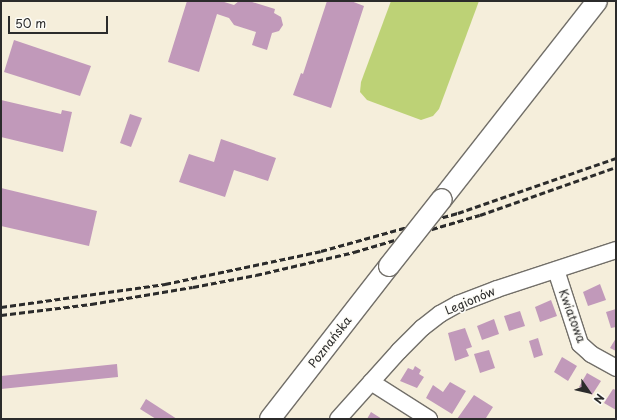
<!DOCTYPE html>
<html>
<head>
<meta charset="utf-8">
<style>
	body { margin:0 }
	#map { position:relative; width:617px; height:420px; overflow:hidden; background:#f5eedb; font-family:"Playpen Sans",sans-serif }
	div>[style] { position:absolute }
	[style*='--x'] { left:calc(var(--x)*1px); top:calc(var(--y)*1px); width:calc(var(--w)*1px); rotate:calc(var(--a)*1deg) }
	.green>* { inset:0; background:#bdd276 }
	.building>* { inset:0; background:#c199ba }
	.roads { filter:drop-shadow(1px 0 #726f69) drop-shadow(-1px 0 #726f69) drop-shadow(0 1px #726f69) drop-shadow(0 -1px #726f69) }
	.minor>* { height:16px; margin:-8px; padding:0 8px; transform-origin:8px; border-radius:8px; background:#fff }
	.major>* { height:20px; margin:-10px; padding:0 10px; transform-origin:10px; border-radius:10px; background:#fff }
	.rail>* { height:3px; margin-top:-1.5px; transform-origin:0; background:repeating-linear-gradient(90deg,#2b2b2b 0 6px,transparent 0 9px) }
	.bridges { filter:drop-shadow(1px 0 #726f69) drop-shadow(-1px 0 #726f69) drop-shadow(0 1px #726f69) drop-shadow(0 -1px #726f69) }
	.major-bridge>* { height:20px; margin:-10px; padding:0 10px; transform-origin:10px; border-radius:10px; background:#fff }
	span { translate:-50% -50%; white-space:nowrap; text-align:center; line-height:1.15; -webkit-text-stroke:3px #fdfcf7; paint-order:stroke }
	.street-label { font-size:12px; color:#2b2b2b }
	.frame { position:absolute; inset:0; border:2px solid #2b2b2b; pointer-events:none }
	.north { position:absolute; left:569px; top:372px; width:40px; height:40px; -webkit-text-stroke:3px #fdfcf7; paint-order:stroke; rotate:124deg; font-size:11px; font-weight:700; line-height:16px; text-align:center; color:#2b2b2b }
	.north::after { content:''; display:block; margin:auto; width:14px; height:18px; background:#2b2b2b; clip-path:polygon(50% 0,100% 100%,50% 72%,0 100%) }
	.scale { position:absolute; left:8px; top:16px; width:100px; height:18px; box-sizing:border-box; border:2px solid #2b2b2b; border-top:0; padding-left:5px; font-size:12px; line-height:14px; white-space:nowrap; color:#2b2b2b; -webkit-text-stroke:3px #fdfcf7; paint-order:stroke }
</style>
</head>
<body>
<div id="map">
	<div class="green">
		<i style="clip-path:polygon(391px 1px,479px 1px,439px 109px,433px 116px,421px 120px,375px 103px,367px 100px,360px 92px,361px 82px)"></i>
	</div>
	<div class="building">
		<i style="clip-path:polygon(187px 1px,221px 1px,234px 5px,239px 1px,249px 1px,275px 9px,274px 13px,281px 17px,283px 25px,279px 31px,272px 33px,267px 50px,252px 45px,256px 32px,234px 25px,229px 18px,217px 14px,199px 72px,168px 62px)"></i>
		<i style="clip-path:polygon(327px 1px,351px 1px,364px 6px,331px 108px,293px 95px,301px 73px,303px 74px)"></i>
		<i style="clip-path:polygon(14px 40px,91px 66px,80px 96px,4px 72px)"></i>
		<i style="clip-path:polygon(1px 100px,61px 114px,62px 110px,72px 112px,63px 152px,1px 137px)"></i>
		<i style="clip-path:polygon(130px 114px,142px 118px,131px 147px,120px 143px)"></i>
		<i style="clip-path:polygon(221px 139px,276px 158px,268px 181px,234px 170px,225px 197px,179px 182px,189px 154px,214px 162px)"></i>
		<i style="clip-path:polygon(1px 188px,97px 211px,89px 246px,1px 226px)"></i>
		<i style="clip-path:polygon(600px 284px,606px 300px,588px 306px,583px 292px)"></i>
		<i style="clip-path:polygon(551px 300px,557px 316px,540px 322px,535px 307px)"></i>
		<i style="clip-path:polygon(616px 309px,616px 327px,611px 328px,606px 312px)"></i>
		<i style="clip-path:polygon(520px 311px,525px 326px,509px 331px,504px 316px)"></i>
		<i style="clip-path:polygon(494px 319px,499px 334px,482px 340px,477px 326px)"></i>
		<i style="clip-path:polygon(465px 328px,472px 347px,466px 349px,469px 356px,455px 361px,448px 333px)"></i>
		<i style="clip-path:polygon(538px 338px,543px 355px,534px 358px,529px 341px)"></i>
		<i style="clip-path:polygon(616px 338px,616px 351px,610px 348px)"></i>
		<i style="clip-path:polygon(489px 350px,495px 368px,480px 373px,474px 354px)"></i>
		<i style="clip-path:polygon(562px 357px,577px 366px,568px 381px,554px 372px)"></i>
		<i style="clip-path:polygon(117px 364px,118px 377px,1px 389px,1px 376px)"></i>
		<i style="clip-path:polygon(415px 366px,421px 370px,419px 374px,424px 377px,417px 388px,400px 381px,408px 368px,413px 370px)"></i>
		<i style="clip-path:polygon(587px 373px,601px 381px,592px 395px,579px 387px)"></i>
		<i style="clip-path:polygon(450px 382px,466px 391px,452px 414px,426px 398px,433px 385px,443px 392px)"></i>
		<i style="clip-path:polygon(613px 389px,616px 390px,616px 410px,604px 403px)"></i>
		<i style="clip-path:polygon(474px 395px,493px 407px,486px 418px,488px 419px,457px 419px)"></i>
		<i style="clip-path:polygon(146px 399px,177px 419px,156px 419px,140px 409px)"></i>
		<i style="clip-path:polygon(371px 412px,382px 419px,367px 419px)"></i>
	</div>
	<div class="roads">
		<div class="minor">
			<i style="--x:556;--y:270;--w:78;--a:72"></i>
			<i style="--x:580;--y:344;--w:15;--a:42"></i>
			<i style="--x:591;--y:354;--w:29;--a:29"></i>
			<i style="--x:371;--y:382;--w:69;--a:32.5"></i>
			<i style="--x:338;--y:419;--w:91;--a:-48.1"></i>
			<i style="--x:399;--y:351;--w:33;--a:-45"></i>
			<i style="--x:422;--y:328;--w:23;--a:-38"></i>
			<i style="--x:440;--y:314;--w:21;--a:-29"></i>
			<i style="--x:458;--y:304;--w:42;--a:-21"></i>
			<i style="--x:497;--y:289;--w:125;--a:-18.1"></i>
		</div>
		<div class="major">
			<i style="--x:442;--y:199;--w:251;--a:-51.9"></i>
			<i style="--x:270;--y:419;--w:194;--a:-52.1"></i>
		</div>
	</div>
	<div class="rail">
		<i style="--x:1;--y:307;--w:166;--a:-8"></i>
		<i style="--x:165;--y:284;--w:159;--a:-11.9"></i>
		<i style="--x:321;--y:251;--w:142;--a:-15.5"></i>
		<i style="--x:458;--y:213;--w:167;--a:-19.2"></i>
		<i style="--x:1;--y:315;--w:91;--a:-7"></i>
		<i style="--x:91;--y:304;--w:103;--a:-9.5"></i>
		<i style="--x:193;--y:287;--w:64;--a:-10.8"></i>
		<i style="--x:256;--y:275;--w:101;--a:-13.2"></i>
		<i style="--x:354;--y:252;--w:131;--a:-16.4"></i>
		<i style="--x:480;--y:215;--w:144;--a:-19.4"></i>
	</div>
	<div class="bridges">
		<div class="major-bridge">
			<i style="--x:389;--y:266;--w:85;--a:-51.7"></i>
		</div>
	</div>
	<div class="street-label">
		<span style="left:470px;top:301px;rotate:-23deg">Legionów</span>
		<span style="left:572px;top:316px;rotate:70deg">Kwiatowa</span>
		<span style="left:330px;top:342px;rotate:-52deg">Poznańska</span>
	</div>
	<div class="frame"></div>
	<div class="north">N</div>
	<div class="scale">50 m</div>
</div>
</body>
</html>
